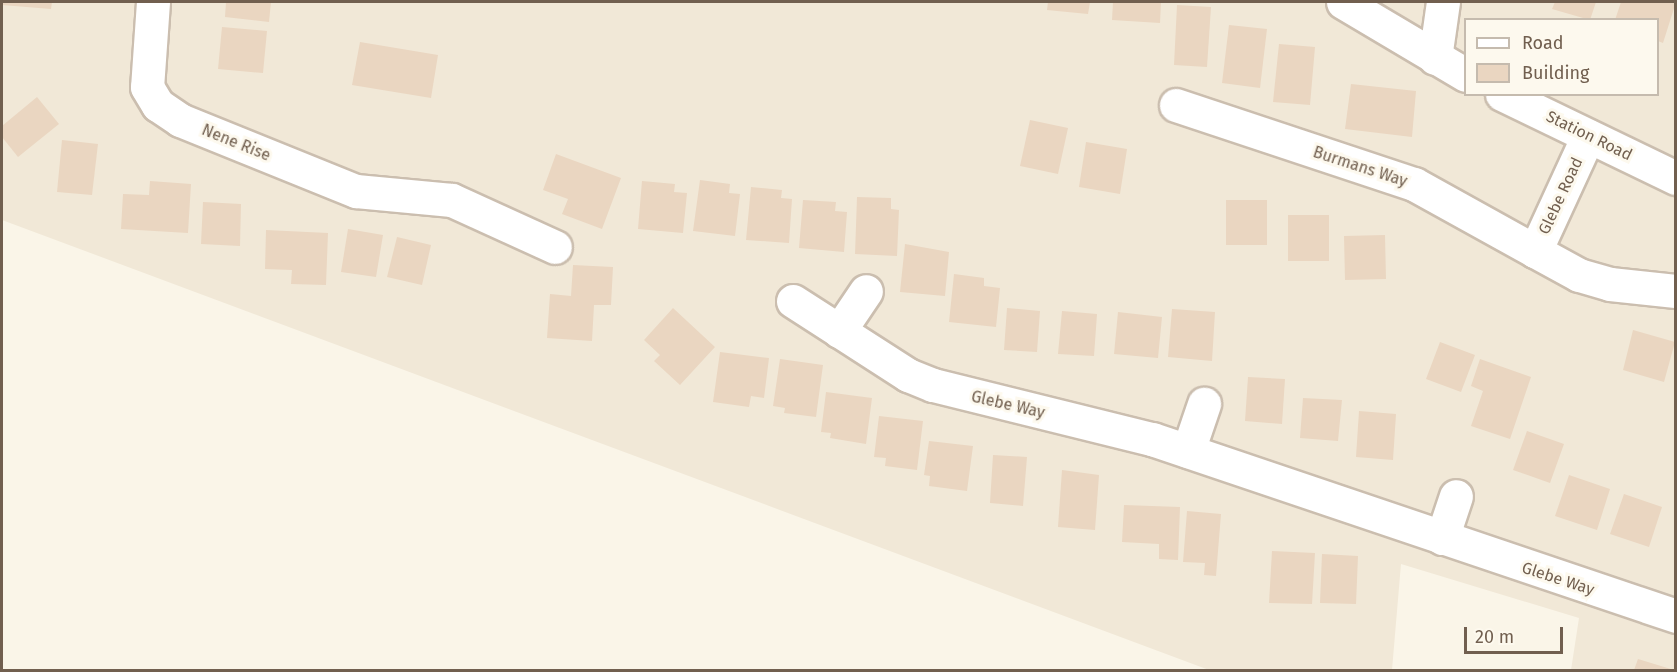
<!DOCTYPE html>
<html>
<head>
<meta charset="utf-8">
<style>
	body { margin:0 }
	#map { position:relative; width:1677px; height:672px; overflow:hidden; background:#faf5e8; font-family:"Fira Sans",sans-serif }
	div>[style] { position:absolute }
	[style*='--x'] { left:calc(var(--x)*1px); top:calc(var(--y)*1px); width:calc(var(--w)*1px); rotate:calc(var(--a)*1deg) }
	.residential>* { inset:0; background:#f1e8d7 }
	.building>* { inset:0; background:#ead6c1 }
	.roads { filter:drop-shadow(2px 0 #cbbeaf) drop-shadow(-2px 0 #cbbeaf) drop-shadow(0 2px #cbbeaf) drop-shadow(0 -2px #cbbeaf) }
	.minor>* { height:33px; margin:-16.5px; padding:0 16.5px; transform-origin:16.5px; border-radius:16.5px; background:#fff }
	span { translate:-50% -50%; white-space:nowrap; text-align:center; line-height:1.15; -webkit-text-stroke:6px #fdf9ee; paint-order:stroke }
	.street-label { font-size:16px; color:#715f4f }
	.frame { position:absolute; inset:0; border:3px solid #715f4f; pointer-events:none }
	.legend { position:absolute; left:1464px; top:18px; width:195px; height:78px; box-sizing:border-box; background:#fdf9ee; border:2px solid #c5bbae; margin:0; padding:8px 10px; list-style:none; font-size:18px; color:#715f4f }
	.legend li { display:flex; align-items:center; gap:12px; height:30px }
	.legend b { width:30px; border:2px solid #c5bbae }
	.scale { position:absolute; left:1464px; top:627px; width:99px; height:27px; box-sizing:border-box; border:3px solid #715f4f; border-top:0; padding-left:8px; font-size:18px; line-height:21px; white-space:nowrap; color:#715f4f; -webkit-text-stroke:4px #fdf9ee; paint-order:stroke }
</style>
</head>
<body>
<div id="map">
	<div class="residential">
		<i style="clip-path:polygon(evenodd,2px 2px,1675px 2px,1675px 670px,1571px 670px,1579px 618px,1401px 564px,1392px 670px,1209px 670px,2px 220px,2px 2px,1466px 20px,1658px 20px,1658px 94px,1466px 94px,1466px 20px)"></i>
	</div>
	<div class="building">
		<i style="clip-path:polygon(2px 2px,52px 2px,51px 9px,2px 5px)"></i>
		<i style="clip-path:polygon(226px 2px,271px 2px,269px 22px,225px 17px)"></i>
		<i style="clip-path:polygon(1048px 2px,1090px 2px,1088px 14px,1047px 10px)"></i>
		<i style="clip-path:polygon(1113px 2px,1161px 2px,1160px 23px,1112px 20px)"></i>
		<i style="clip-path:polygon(1555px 2px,1596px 2px,1590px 20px,1552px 9px)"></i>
		<i style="clip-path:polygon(1621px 2px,1676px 2px,1663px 43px,1658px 41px,1658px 20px,1615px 20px)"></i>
		<i style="clip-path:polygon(1177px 5px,1211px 7px,1207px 67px,1174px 65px)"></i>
		<i style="clip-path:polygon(1229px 25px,1267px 29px,1260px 88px,1222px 83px)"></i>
		<i style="clip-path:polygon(222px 27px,267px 31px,263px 73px,218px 69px)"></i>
		<i style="clip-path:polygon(360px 42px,438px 55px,431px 98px,352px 85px)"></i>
		<i style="clip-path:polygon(1279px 44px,1315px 47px,1310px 105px,1273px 102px)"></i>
		<i style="clip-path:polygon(1351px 84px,1416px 91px,1412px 137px,1345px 129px)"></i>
		<i style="clip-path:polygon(37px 97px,59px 124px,18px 157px,2px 137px,2px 126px)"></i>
		<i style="clip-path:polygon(1030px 120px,1068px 128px,1058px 174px,1020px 166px)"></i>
		<i style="clip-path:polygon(62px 140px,98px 144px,92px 195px,57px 192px)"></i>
		<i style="clip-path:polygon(1086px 142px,1127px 149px,1120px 194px,1079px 187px)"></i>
		<i style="clip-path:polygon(556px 154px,621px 178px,602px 229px,562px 214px,568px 199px,543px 190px)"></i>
		<i style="clip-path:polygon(700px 180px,730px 184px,729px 193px,740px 194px,735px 236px,693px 231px)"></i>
		<i style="clip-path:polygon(150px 181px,191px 184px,188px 233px,121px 229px,123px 194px,149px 195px)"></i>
		<i style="clip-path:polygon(642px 181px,675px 184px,674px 192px,687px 193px,683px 233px,638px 229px)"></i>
		<i style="clip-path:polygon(751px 187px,782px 190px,781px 198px,792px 199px,789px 243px,746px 240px)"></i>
		<i style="clip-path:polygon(857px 197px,891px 198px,891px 209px,899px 210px,897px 256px,855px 254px)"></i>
		<i style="clip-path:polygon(803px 200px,836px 202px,835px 211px,847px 212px,844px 252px,799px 248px)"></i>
		<i style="clip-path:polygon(1226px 200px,1267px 200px,1267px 245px,1226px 245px)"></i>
		<i style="clip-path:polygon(203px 202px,241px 204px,240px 246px,201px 244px)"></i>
		<i style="clip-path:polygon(1288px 215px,1329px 215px,1329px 261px,1288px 261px)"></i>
		<i style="clip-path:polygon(348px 229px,383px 235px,376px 277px,341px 272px)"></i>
		<i style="clip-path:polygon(266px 230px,328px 233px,326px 285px,291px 284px,292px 270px,265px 269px)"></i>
		<i style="clip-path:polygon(1385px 235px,1386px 279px,1345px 280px,1344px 236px)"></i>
		<i style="clip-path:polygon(397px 237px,431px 245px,422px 285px,387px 277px)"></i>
		<i style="clip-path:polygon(905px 244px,949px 252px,945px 296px,900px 292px)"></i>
		<i style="clip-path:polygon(573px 265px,613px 267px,611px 305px,594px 305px,592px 341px,547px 338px,550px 294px,571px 296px)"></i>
		<i style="clip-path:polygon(954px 274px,984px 278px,984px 286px,1000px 288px,996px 327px,949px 322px)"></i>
		<i style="clip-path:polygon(673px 308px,715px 347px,680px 385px,654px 361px,660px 355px,644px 340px)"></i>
		<i style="clip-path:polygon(1007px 308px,1040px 311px,1037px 352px,1004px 350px)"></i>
		<i style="clip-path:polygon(1172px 309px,1215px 312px,1212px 361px,1168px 357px)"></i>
		<i style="clip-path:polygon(1062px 311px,1097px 314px,1094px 356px,1058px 354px)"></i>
		<i style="clip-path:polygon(1118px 312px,1162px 317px,1158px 358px,1114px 354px)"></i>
		<i style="clip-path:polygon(1633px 330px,1675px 342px,1664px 382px,1623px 370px)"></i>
		<i style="clip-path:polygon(1440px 342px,1475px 355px,1461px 392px,1426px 379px)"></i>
		<i style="clip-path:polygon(720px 352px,769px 358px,764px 398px,751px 396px,749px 407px,713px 402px)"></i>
		<i style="clip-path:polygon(780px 359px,823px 365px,816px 417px,784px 413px,785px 408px,773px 406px)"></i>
		<i style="clip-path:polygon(1480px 359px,1531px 377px,1510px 439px,1471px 426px,1483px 391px,1471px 386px)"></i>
		<i style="clip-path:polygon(1248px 377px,1285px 379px,1282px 424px,1245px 421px)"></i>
		<i style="clip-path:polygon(826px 392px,872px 398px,866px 444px,830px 438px,831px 433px,821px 432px)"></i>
		<i style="clip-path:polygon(1303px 398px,1342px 400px,1338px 441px,1300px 438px)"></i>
		<i style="clip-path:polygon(1359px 411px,1396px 414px,1393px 460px,1356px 457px)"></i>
		<i style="clip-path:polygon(879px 416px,923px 421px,917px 470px,885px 466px,886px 458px,874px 457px)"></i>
		<i style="clip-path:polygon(1527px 431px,1564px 444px,1550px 483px,1513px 470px)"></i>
		<i style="clip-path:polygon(929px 441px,973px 446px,967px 491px,929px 486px,930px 476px,924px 475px)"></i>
		<i style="clip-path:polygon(993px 455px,1027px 457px,1023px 506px,990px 503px)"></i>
		<i style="clip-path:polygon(1062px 470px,1099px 475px,1095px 530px,1058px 527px)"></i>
		<i style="clip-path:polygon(1569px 475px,1610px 489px,1597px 530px,1555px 516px)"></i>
		<i style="clip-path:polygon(1624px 494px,1662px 507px,1649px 547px,1610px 534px)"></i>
		<i style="clip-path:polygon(1124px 505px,1180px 507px,1178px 560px,1159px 559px,1159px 544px,1122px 542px)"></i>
		<i style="clip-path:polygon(1187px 511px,1221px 514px,1216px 576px,1204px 575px,1205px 563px,1183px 562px)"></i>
		<i style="clip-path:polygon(1272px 551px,1315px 553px,1312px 604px,1269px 603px)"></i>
		<i style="clip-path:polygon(1322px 554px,1358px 556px,1356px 604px,1320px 603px)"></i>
		<i style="clip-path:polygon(1638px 659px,1674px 670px,1634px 670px)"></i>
	</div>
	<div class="roads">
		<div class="minor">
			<i style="--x:153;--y:2;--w:85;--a:94"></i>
			<i style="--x:147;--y:87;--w:21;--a:59"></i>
			<i style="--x:158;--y:105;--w:27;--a:34"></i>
			<i style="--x:180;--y:120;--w:190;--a:22"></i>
			<i style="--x:356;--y:191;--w:96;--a:5.4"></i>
			<i style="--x:452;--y:200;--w:113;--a:24.5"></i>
			<i style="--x:1343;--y:2;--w:143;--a:30.7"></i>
			<i style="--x:1435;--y:58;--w:57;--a:-81.9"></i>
			<i style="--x:1502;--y:94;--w:193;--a:25.8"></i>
			<i style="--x:1176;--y:105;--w:251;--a:18.4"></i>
			<i style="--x:1414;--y:184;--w:138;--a:29"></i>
			<i style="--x:1588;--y:136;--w:127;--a:114.7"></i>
			<i style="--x:1535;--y:251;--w:50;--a:28.6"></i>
			<i style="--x:1579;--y:275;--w:32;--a:16"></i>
			<i style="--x:1610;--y:284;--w:66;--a:6.1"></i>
			<i style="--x:793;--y:301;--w:137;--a:32.8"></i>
			<i style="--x:908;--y:375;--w:27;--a:22"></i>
			<i style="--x:933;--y:385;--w:226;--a:13.9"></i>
			<i style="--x:1152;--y:439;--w:553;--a:18.66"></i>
			<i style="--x:839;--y:331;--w:48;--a:-56"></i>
			<i style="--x:1188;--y:451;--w:50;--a:-71.2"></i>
			<i style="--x:1442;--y:538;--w:44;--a:-71.6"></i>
		</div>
	</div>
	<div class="street-label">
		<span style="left:1589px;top:136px;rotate:26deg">Station Road</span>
		<span style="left:236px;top:143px;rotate:22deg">Nene Rise</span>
		<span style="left:1360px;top:167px;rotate:18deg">Burmans Way</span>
		<span style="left:1561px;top:196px;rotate:-65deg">Glebe Road</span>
		<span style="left:1008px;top:405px;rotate:13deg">Glebe Way</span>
		<span style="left:1558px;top:579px;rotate:18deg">Glebe Way</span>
	</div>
	<div class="frame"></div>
	<ul class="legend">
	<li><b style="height:8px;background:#fff"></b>Road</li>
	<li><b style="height:16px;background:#ead6c1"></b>Building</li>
	</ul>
	<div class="scale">20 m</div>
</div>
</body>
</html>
